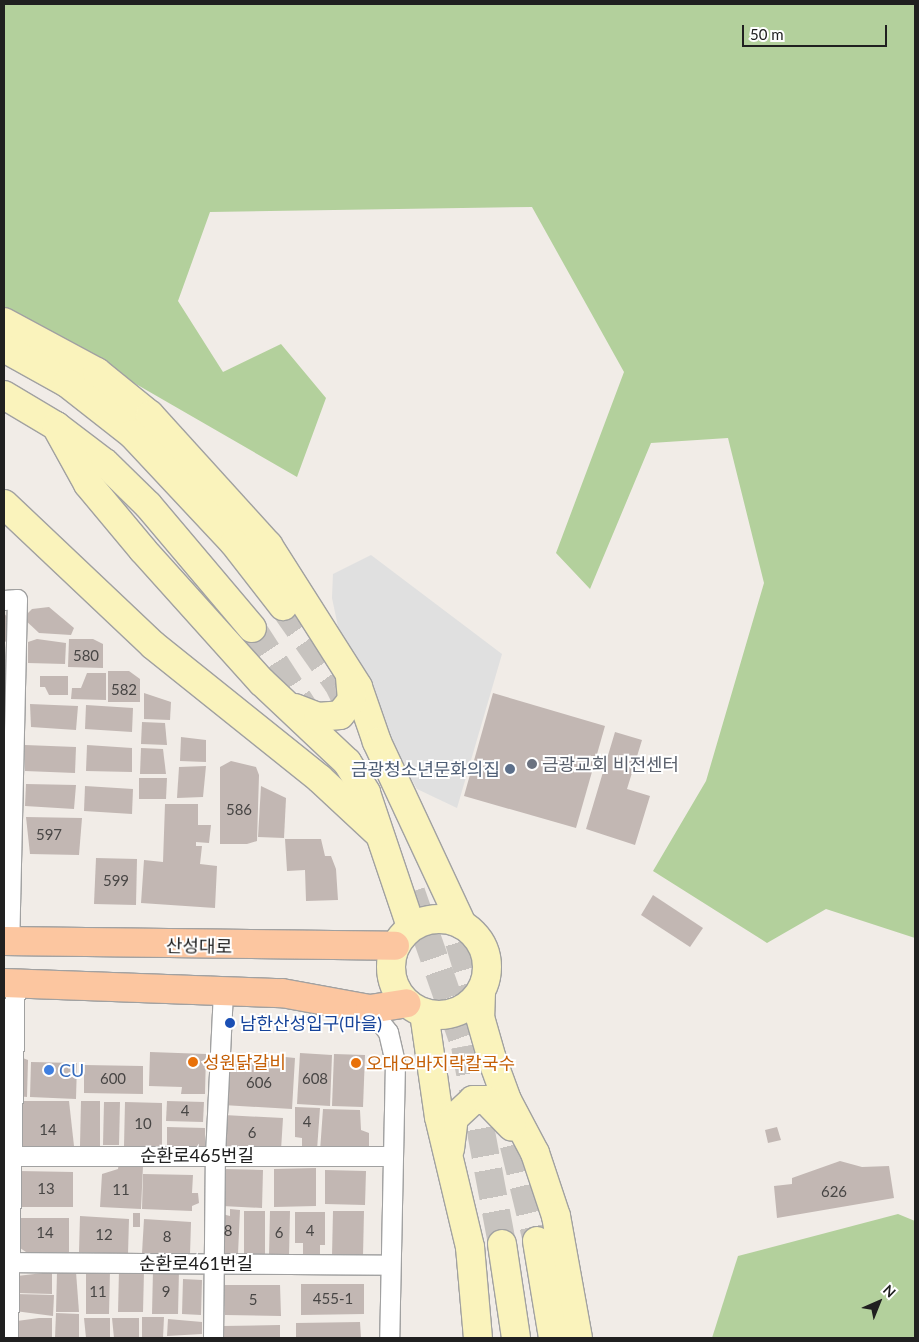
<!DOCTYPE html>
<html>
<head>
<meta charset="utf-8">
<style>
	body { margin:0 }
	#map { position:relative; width:919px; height:1342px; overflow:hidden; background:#f1ece7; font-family:Lato,"Noto Sans KR",sans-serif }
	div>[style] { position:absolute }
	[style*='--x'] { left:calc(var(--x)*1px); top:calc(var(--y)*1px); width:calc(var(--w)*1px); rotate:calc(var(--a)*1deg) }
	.forest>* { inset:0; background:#b3d09c }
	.parking>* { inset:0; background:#e0e0e0 }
	.building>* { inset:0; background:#c2b7b3 }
	.secondary-tunnel>* { height:28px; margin-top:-14px; transform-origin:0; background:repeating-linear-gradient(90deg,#c7c3bf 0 28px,transparent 0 42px) }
	.roads { filter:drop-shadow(1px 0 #a1a1a1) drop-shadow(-1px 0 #a1a1a1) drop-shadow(0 1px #a1a1a1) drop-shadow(0 -1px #a1a1a1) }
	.minor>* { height:19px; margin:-9.5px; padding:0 9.5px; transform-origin:9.5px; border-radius:9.5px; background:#fff }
	.secondary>* { height:28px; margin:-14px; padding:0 14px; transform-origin:14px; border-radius:14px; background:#faf3bc }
	.secondary>.ring { margin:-14px; padding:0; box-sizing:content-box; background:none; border:28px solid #faf3bc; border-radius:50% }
	.primary>* { height:28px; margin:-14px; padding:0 14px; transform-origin:14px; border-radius:14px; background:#fcc6a0 }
	.dots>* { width:14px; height:14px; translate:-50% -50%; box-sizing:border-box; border:2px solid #fff; border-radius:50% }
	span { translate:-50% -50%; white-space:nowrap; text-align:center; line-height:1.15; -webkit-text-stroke:4px #fff; paint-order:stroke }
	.number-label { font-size:15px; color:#484645 }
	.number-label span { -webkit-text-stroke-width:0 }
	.worship-label { font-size:18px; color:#5b616d }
	.left { translate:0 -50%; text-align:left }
	.service-label { font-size:18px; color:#4e5e75 }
	.right { translate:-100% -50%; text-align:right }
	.street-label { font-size:18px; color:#202020 }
	.transit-label { font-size:18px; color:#164399 }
	.food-label { font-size:18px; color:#c56008 }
	.shop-label { font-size:18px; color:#366cbe }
	.frame { position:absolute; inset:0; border:5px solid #202020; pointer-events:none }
	.north { position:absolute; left:854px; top:1277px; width:50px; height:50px; -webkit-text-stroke:4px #fff; paint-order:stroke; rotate:44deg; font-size:14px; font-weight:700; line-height:20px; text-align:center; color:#202020 }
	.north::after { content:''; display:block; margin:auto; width:18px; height:22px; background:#202020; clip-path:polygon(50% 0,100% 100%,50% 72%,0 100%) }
	.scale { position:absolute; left:742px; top:25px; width:145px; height:22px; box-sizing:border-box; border:2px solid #202020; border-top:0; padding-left:6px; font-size:15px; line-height:18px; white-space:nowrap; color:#202020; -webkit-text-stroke:4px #fff; paint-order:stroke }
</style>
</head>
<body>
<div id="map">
	<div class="forest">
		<i style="clip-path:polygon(4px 4px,915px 4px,915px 938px,826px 909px,767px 943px,653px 871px,706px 781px,764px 583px,728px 438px,651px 443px,590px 589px,556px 553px,624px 372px,532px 207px,210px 212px,178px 301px,223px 372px,281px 344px,326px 398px,297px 477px,4px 308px)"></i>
		<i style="clip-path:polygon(898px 1214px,915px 1221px,915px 1338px,712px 1338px,738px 1256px)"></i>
	</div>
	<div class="parking">
		<i style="clip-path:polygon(371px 555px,502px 654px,457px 808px,417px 789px,361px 690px,339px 631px,332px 598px,333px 574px)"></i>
	</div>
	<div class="building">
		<i style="clip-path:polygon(49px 607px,74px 628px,71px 635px,39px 633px,23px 618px,32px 609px)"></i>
		<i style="clip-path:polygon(4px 613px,7px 617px,8px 641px,4px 642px)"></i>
		<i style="clip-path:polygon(37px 639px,66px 643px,65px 664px,28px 663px,28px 642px)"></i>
		<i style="clip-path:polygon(69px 639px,93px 639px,103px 644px,103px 668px,68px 667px)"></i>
		<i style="clip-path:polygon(108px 671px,129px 671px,140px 679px,140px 702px,108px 702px)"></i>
		<i style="clip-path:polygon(87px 673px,106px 673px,106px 700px,71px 699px,72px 688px,81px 688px)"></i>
		<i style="clip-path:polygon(40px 676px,68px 676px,68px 695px,49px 695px,45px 687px,40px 687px)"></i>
		<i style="clip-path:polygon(144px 693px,171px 702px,170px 720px,144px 719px)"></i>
		<i style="clip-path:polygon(493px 693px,605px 726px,576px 828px,464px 796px)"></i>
		<i style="clip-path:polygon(30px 704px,78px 706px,76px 730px,31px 727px)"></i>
		<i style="clip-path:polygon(86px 705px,133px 708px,132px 732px,85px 729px)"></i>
		<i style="clip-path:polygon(142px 722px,165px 723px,167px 745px,141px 744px)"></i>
		<i style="clip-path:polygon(615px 732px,642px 740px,627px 789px,650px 796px,635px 845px,586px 829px)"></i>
		<i style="clip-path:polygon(181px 737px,206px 740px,206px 762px,180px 761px)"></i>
		<i style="clip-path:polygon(25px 745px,76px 747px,75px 773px,25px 771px)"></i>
		<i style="clip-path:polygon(87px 745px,132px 748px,132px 772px,86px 771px)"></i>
		<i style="clip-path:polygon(141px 748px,163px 749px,166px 774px,140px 774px)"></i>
		<i style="clip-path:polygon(231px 761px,256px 767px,259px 775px,257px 841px,247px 844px,220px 844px,220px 767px)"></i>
		<i style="clip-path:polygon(206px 766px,203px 797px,177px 798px,179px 767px)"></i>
		<i style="clip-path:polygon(139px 778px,167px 778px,166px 799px,139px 799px)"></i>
		<i style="clip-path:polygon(26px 784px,76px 785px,74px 809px,25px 806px)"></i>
		<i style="clip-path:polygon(85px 786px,133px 789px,132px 814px,84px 811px)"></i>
		<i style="clip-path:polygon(261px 786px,286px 798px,284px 838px,258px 837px)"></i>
		<i style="clip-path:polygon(165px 804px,198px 804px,198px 825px,211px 825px,209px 843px,196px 842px,196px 846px,202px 846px,200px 864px,217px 866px,215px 908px,141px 903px,144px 860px,163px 862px)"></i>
		<i style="clip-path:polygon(26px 817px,82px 818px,79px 855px,30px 854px)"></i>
		<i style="clip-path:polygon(285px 839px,321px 839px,325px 856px,331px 856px,336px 869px,338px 900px,306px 901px,305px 870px,287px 871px)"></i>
		<i style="clip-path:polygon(96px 858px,137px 859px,136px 905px,94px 904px)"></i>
		<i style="clip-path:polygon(653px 895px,703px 928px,690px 947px,641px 915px)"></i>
		<i style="clip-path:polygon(150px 1052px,206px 1054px,205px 1094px,181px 1094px,182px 1087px,149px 1086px)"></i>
		<i style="clip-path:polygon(300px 1053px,332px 1055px,330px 1106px,297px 1104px)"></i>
		<i style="clip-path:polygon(334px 1054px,365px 1055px,363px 1107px,332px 1106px)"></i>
		<i style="clip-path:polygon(20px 1057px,28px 1060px,27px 1097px,17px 1096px)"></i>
		<i style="clip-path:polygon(285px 1057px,295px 1058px,292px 1109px,223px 1105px,225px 1059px,285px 1062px)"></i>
		<i style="clip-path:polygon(31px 1062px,77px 1063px,76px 1099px,30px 1097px)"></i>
		<i style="clip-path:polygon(84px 1065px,143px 1066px,143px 1094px,84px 1093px)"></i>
		<i style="clip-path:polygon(22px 1101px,69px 1101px,74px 1146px,22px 1146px)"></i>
		<i style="clip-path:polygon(81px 1101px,100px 1101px,100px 1147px,80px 1146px)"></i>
		<i style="clip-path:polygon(167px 1101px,204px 1102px,203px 1122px,166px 1121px)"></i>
		<i style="clip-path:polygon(104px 1102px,120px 1102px,119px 1145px,103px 1145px)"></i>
		<i style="clip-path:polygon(125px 1102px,162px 1103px,162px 1147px,124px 1146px)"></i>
		<i style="clip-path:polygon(295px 1107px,320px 1108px,317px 1150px,302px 1150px,302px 1138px,295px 1137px)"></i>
		<i style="clip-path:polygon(323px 1109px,360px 1110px,361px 1130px,369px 1133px,369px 1152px,320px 1151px)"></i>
		<i style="clip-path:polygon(224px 1115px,283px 1118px,281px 1150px,222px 1147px)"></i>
		<i style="clip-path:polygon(167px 1127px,205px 1128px,205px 1148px,167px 1147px)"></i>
		<i style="clip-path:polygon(777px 1127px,781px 1140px,768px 1143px,765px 1130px)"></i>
		<i style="clip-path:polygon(840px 1161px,862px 1167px,889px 1166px,894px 1198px,777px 1218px,774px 1186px,792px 1184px,792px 1178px)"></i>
		<i style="clip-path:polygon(119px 1162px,143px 1166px,141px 1209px,100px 1207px,102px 1174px,118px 1169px)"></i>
		<i style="clip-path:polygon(316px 1168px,316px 1206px,274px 1207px,274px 1169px)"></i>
		<i style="clip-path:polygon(223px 1169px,263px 1170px,262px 1208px,222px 1206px)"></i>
		<i style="clip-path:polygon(325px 1170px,366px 1171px,365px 1205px,325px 1204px)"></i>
		<i style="clip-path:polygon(19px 1171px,73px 1172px,73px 1207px,19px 1207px)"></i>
		<i style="clip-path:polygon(143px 1174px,193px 1175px,192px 1193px,198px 1193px,199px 1203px,192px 1206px,192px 1211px,142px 1209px)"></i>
		<i style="clip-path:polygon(230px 1209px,240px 1210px,238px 1254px,234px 1258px,223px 1257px,218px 1213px,230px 1216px)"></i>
		<i style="clip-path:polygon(244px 1211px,265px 1211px,265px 1257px,244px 1257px)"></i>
		<i style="clip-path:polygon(270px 1211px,290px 1211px,289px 1256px,269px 1256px)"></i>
		<i style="clip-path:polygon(333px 1211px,364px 1211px,363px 1256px,332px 1256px)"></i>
		<i style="clip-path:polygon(295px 1212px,325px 1212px,325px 1245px,320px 1245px,320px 1255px,303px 1256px,303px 1243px,295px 1243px)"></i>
		<i style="clip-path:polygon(133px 1213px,140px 1213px,140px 1227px,133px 1227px)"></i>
		<i style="clip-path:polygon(80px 1216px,129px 1219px,128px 1254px,79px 1252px)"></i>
		<i style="clip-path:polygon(20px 1218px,69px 1218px,69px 1252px,26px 1252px,20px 1248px)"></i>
		<i style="clip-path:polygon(144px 1219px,191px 1222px,190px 1255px,142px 1253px)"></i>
		<i style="clip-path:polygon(86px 1270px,110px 1270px,109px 1314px,86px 1314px)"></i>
		<i style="clip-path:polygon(119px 1270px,144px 1271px,143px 1312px,118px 1312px)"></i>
		<i style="clip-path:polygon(153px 1270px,179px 1270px,178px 1314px,152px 1314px)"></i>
		<i style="clip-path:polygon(52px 1272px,52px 1294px,17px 1293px,17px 1276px)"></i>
		<i style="clip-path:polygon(57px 1272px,76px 1272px,79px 1312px,56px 1312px)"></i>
		<i style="clip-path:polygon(183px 1279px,202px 1280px,201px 1315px,182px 1314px)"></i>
		<i style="clip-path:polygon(301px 1284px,364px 1284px,364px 1314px,301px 1315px)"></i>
		<i style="clip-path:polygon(224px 1285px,280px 1285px,281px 1316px,225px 1315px)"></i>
		<i style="clip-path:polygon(16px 1294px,54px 1295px,53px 1316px,15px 1311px)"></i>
		<i style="clip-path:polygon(56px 1313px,79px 1314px,79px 1338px,55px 1338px)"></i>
		<i style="clip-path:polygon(142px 1317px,164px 1317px,163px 1338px,142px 1338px)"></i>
		<i style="clip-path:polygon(39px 1318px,52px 1318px,52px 1338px,17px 1338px,17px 1321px)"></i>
		<i style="clip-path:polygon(84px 1318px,110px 1318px,110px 1338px,86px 1338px)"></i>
		<i style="clip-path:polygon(112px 1318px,139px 1318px,139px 1338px,114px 1338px)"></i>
		<i style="clip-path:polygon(168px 1319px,202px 1322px,202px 1334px,167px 1336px)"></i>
		<i style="clip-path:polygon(360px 1322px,361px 1338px,296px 1338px,296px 1323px)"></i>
		<i style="clip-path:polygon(280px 1325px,280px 1338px,223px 1338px,223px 1326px)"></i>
	</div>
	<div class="secondary-tunnel">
		<i style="--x:283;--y:606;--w:95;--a:54.8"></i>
		<i style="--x:338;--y:684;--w:36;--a:63"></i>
		<i style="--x:252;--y:628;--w:116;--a:57"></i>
		<i style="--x:411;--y:892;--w:163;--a:70.7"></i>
		<i style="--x:465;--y:1046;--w:201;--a:79.4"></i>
		<i style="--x:447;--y:902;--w:121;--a:73.2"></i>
		<i style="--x:504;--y:1104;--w:141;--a:76.5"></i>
	</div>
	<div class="roads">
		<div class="minor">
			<i style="--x:4;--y:600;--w:13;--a:-4"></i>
			<i style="--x:17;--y:599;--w:342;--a:91.3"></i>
			<i style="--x:370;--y:1009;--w:29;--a:52"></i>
			<i style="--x:388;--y:1032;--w:31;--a:77"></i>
			<i style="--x:395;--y:1062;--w:276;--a:91.2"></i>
			<i style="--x:4;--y:1156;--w:387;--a:0"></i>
			<i style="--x:4;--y:1262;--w:383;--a:0.4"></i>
			<i style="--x:8;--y:1338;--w:355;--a:-88.9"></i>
			<i style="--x:213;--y:1338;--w:183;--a:-89.4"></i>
			<i style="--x:215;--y:1155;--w:165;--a:-87.2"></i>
		</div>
		<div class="secondary">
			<i style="--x:4;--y:322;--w:106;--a:28.3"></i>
			<i style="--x:97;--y:372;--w:68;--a:39.1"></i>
			<i style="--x:150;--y:415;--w:176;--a:47.8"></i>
			<i style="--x:268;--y:545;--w:168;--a:57.6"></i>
			<i style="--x:358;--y:687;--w:58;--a:70.9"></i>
			<i style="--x:377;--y:742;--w:201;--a:65"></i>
			<i style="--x:4;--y:348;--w:72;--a:29.1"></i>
			<i style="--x:67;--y:383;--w:83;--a:38.1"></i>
			<i style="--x:132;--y:434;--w:149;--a:46.9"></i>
			<i style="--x:234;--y:543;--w:80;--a:52.1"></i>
			<i style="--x:4;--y:395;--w:61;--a:30.8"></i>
			<i style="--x:56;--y:426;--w:61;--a:37.1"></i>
			<i style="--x:105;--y:463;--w:60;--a:44.3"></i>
			<i style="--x:148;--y:505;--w:161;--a:49.8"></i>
			<i style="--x:56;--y:426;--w:66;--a:61.1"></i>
			<i style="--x:88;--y:484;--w:86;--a:50.2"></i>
			<i style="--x:143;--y:550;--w:178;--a:48"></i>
			<i style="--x:262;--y:682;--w:117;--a:43.3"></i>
			<i style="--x:347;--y:762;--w:36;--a:58"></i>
			<i style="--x:366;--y:793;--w:141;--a:71.4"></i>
			<i style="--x:4;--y:504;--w:205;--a:43.4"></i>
			<i style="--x:153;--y:645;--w:214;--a:38.7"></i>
			<i style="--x:320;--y:779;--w:79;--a:43"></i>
			<i style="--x:295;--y:708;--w:25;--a:21"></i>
			<i style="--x:318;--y:717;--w:22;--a:-5"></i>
			<i style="--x:340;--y:715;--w:19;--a:-51"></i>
			<i style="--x:352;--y:700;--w:25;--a:-95"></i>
			<i class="ring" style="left:391px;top:919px;width:68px;height:68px"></i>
			<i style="--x:481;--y:992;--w:25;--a:92"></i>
			<i style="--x:480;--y:1017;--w:44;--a:74.1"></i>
			<i style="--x:492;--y:1059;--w:44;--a:69.9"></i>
			<i style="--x:507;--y:1100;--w:60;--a:62.2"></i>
			<i style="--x:535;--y:1153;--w:66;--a:71.6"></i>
			<i style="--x:556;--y:1216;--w:124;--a:79.8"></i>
			<i style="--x:424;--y:1013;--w:105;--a:81.8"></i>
			<i style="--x:439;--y:1117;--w:134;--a:76.6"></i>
			<i style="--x:470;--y:1247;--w:91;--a:85"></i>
			<i style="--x:450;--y:1149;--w:31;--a:-83"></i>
			<i style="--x:454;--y:1118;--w:26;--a:-43"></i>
			<i style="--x:473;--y:1100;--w:13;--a:0"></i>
			<i style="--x:486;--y:1100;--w:37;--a:46"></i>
			<i style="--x:537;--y:1241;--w:98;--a:80.6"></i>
			<i style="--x:502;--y:1244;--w:95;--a:81.5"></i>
		</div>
		<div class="primary">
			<i style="--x:4;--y:941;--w:391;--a:0.7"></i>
			<i style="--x:4;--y:983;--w:278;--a:2.1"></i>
			<i style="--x:282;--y:993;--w:89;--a:10.3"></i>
			<i style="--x:370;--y:1009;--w:37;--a:-9"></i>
		</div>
	</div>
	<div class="dots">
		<i style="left:532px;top:764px;background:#6b7280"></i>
		<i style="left:510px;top:769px;background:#5c6f8a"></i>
		<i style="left:230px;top:1023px;background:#1a4fb4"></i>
		<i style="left:193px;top:1062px;background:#e8710a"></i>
		<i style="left:356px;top:1063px;background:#e8710a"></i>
		<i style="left:49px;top:1070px;background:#3f7fe0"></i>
	</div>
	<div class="number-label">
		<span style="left:86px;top:656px">580</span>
		<span style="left:124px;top:690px">582</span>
		<span style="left:239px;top:810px">586</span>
		<span style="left:49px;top:835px">597</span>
		<span style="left:116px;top:881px">599</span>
		<span style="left:113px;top:1079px">600</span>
		<span style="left:315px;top:1079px">608</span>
		<span style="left:259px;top:1083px">606</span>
		<span style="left:185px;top:1111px">4</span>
		<span style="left:307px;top:1122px">4</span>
		<span style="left:143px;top:1124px">10</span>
		<span style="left:48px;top:1130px">14</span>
		<span style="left:252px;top:1133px">6</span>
		<span style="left:46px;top:1189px">13</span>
		<span style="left:121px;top:1190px">11</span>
		<span style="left:834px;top:1192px">626</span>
		<span style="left:228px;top:1231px">8</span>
		<span style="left:310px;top:1231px">4</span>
		<span style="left:45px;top:1233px">14</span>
		<span style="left:279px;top:1233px">6</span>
		<span style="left:104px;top:1235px">12</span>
		<span style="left:167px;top:1237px">8</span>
		<span style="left:98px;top:1292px">11</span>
		<span style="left:166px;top:1292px">9</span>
		<span style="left:333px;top:1299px">455-1</span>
		<span style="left:253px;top:1300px">5</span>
	</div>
	<div class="worship-label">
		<span class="left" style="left:542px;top:764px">금광교회 비전센터</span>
	</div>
	<div class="service-label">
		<span class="right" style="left:500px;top:769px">금광청소년문화의집</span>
	</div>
	<div class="street-label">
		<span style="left:199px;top:946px;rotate:1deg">산성대로</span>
		<span style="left:197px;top:1155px">순환로465번길</span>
		<span style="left:196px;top:1263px">순환로461번길</span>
	</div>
	<div class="transit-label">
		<span class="left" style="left:240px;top:1023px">남한산성입구(마을)</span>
	</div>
	<div class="food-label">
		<span class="left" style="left:203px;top:1062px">성원닭갈비</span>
		<span class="left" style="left:366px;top:1063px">오대오바지락칼국수</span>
	</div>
	<div class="shop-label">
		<span class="left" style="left:59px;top:1070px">CU</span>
	</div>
	<div class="frame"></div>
	<div class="north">N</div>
	<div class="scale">50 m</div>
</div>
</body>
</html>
